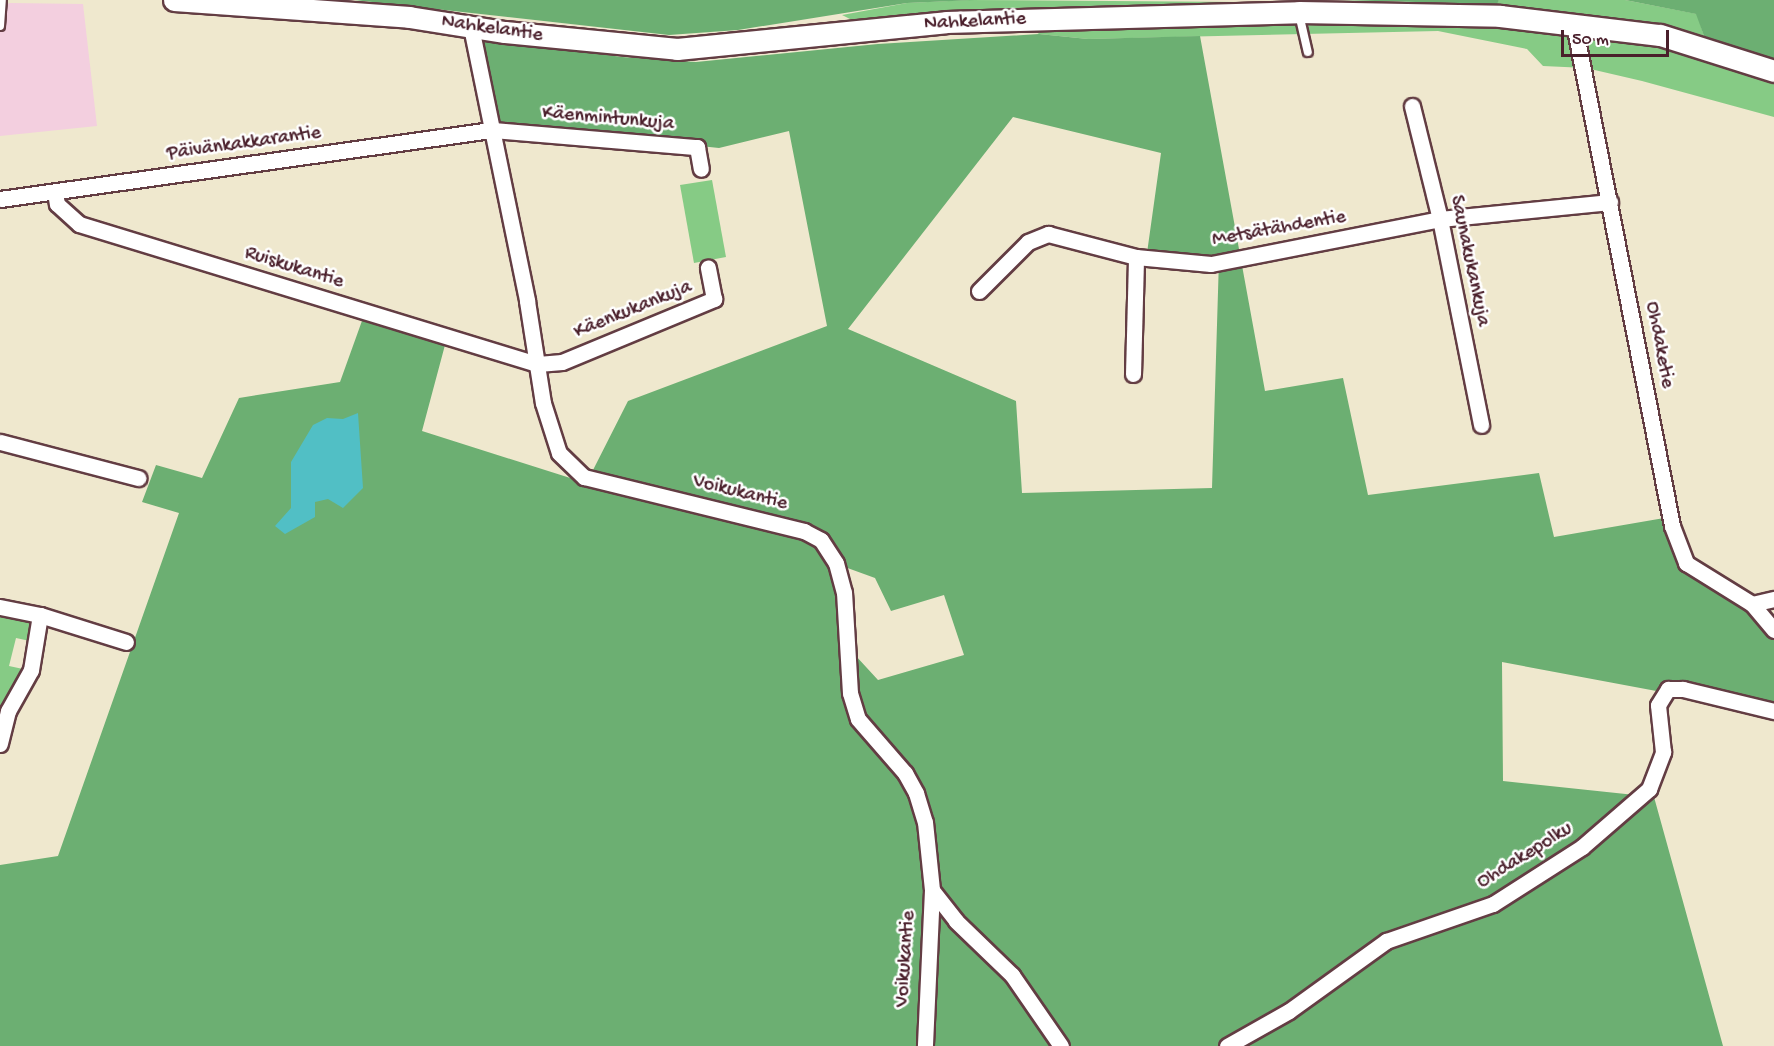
<!DOCTYPE html>
<html>
<head>
<meta charset="utf-8">
<style>
	body { margin:0 }
	#map { position:relative; width:1774px; height:1046px; overflow:hidden; background:#efe8ce; font-family:"Gochi Hand",sans-serif }
	div>[style] { position:absolute }
	[style*='--x'] { left:calc(var(--x)*1px); top:calc(var(--y)*1px); width:calc(var(--w)*1px); rotate:calc(var(--a)*1deg) }
	.built>* { inset:0; background:#f3cfdf }
	.green>* { inset:0; background:#86cb85 }
	.forest>* { inset:0; background:#6caf72 }
	.water>* { inset:0; background:#51bfc5 }
	.roads { filter:drop-shadow(2px 0 #633d43) drop-shadow(-2px 0 #633d43) drop-shadow(0 2px #633d43) drop-shadow(0 -2px #633d43) }
	.service>* { height:8px; margin:-4px; padding:0 4px; transform-origin:4px; border-radius:4px; background:#fff }
	.minor>* { height:15px; margin:-7.5px; padding:0 7.5px; transform-origin:7.5px; border-radius:7.5px; background:#fff }
	.secondary>* { height:21px; margin:-10.5px; padding:0 10.5px; transform-origin:10.5px; border-radius:10.5px; background:#fff }
	span { translate:-50% -50%; white-space:nowrap; text-align:center; line-height:1.15; -webkit-text-stroke:5px #fff; paint-order:stroke }
	.street-label { font-size:20px; color:#4a1f2b }
	.scale { position:absolute; left:1561px; top:30px; width:108px; height:27px; box-sizing:border-box; border:3px solid #4a1f2b; border-top:0; padding-left:8px; font-size:18px; line-height:21px; white-space:nowrap; color:#4a1f2b; -webkit-text-stroke:4px #fff; paint-order:stroke }
</style>
</head>
<body>
<div id="map">
	<div class="built">
		<i style="clip-path:polygon(11px 3px,83px 4px,97px 126px,0 136px,0 5px)"></i>
	</div>
	<div class="green">
		<i style="clip-path:polygon(970px 0,1496px 4px,1499px 0,1625px 0,1697px 14px,1704px 36px,1774px 59px,1774px 117px,1642px 81px,1586px 68px,1543px 66px,1527px 49px,1438px 31px,1088px 39px,1039px 34px,1009px 13px,860px 24px,842px 15px,907px 3px)"></i>
		<i style="clip-path:polygon(712px 180px,726px 257px,694px 263px,680px 185px)"></i>
		<i style="clip-path:polygon(0 610px,30px 620px,34px 629px,30px 641px,16px 638px,9px 666px,23px 669px,5px 706px,0 728px)"></i>
	</div>
	<div class="forest">
		<i style="clip-path:polygon(354px 0,975px 0,907px 3px,738px 30px,669px 35px)"></i>
		<i style="clip-path:polygon(1334px 0,1499px 0,1497px 4px)"></i>
		<i style="clip-path:polygon(1625px 0,1774px 0,1774px 59px,1704px 36px,1696px 14px)"></i>
		<i style="clip-path:polygon(evenodd,1039px 34px,1088px 39px,1200px 36px,1265px 391px,1343px 378px,1368px 495px,1539px 473px,1554px 537px,1670px 517px,1686px 563px,1774px 630px,1774px 713px,1502px 662px,1503px 781px,1654px 797px,1723px 1046px,930px 1046px,937px 867px,930px 821px,861px 717px,853px 693px,855px 655px,878px 680px,964px 655px,944px 595px,891px 611px,875px 578px,842px 566px,826px 538px,591px 474px,628px 401px,827px 326px,789px 131px,719px 148px,500px 125px,483px 43px,487px 38px,622px 57px,696px 62px,878px 44px,1039px 34px,1013px 117px,1161px 153px,1147px 253px,1219px 259px,1212px 488px,1022px 493px,1016px 401px,848px 329px,1013px 117px)"></i>
		<i style="clip-path:polygon(363px 318px,445px 345px,422px 431px,586px 483px,801px 534px,818px 544px,832px 565px,840px 594px,845px 694px,912px 794px,927px 868px,920px 1046px,0 1046px,0 865px,58px 856px,179px 513px,142px 502px,156px 465px,202px 478px,239px 398px,340px 382px)"></i>
	</div>
	<div class="water">
		<i style="clip-path:polygon(358px 413px,363px 488px,343px 508px,328px 499px,315px 502px,315px 517px,285px 534px,275px 526px,291px 508px,291px 462px,313px 425px,327px 418px,343px 419px)"></i>
	</div>
	<div class="roads">
		<div class="service">
			<i style="--x:1299;--y:14;--w:39;--a:77"></i>
			<i style="--x:0;--y:26;--w:26;--a:-86"></i>
		</div>
		<div class="minor">
			<i style="--x:1574;--y:24;--w:511;--a:78.95"></i>
			<i style="--x:1672;--y:526;--w:40;--a:69"></i>
			<i style="--x:1686;--y:563;--w:78;--a:31.8"></i>
			<i style="--x:1752;--y:604;--w:34;--a:50"></i>
			<i style="--x:471;--y:27;--w:280;--a:78.4"></i>
			<i style="--x:527;--y:301;--w:103;--a:81.1"></i>
			<i style="--x:543;--y:403;--w:52;--a:72.3"></i>
			<i style="--x:559;--y:453;--w:35;--a:44"></i>
			<i style="--x:584;--y:477;--w:227;--a:13.8"></i>
			<i style="--x:804;--y:531;--w:19;--a:28"></i>
			<i style="--x:821;--y:540;--w:27;--a:57"></i>
			<i style="--x:836;--y:563;--w:30;--a:75"></i>
			<i style="--x:844;--y:592;--w:101;--a:86.6"></i>
			<i style="--x:850;--y:693;--w:27;--a:73"></i>
			<i style="--x:858;--y:719;--w:72;--a:49"></i>
			<i style="--x:905;--y:773;--w:23;--a:61"></i>
			<i style="--x:916;--y:793;--w:30;--a:73"></i>
			<i style="--x:925;--y:822;--w:68;--a:84.1"></i>
			<i style="--x:932;--y:890;--w:156;--a:92.6"></i>
			<i style="--x:1412;--y:106;--w:116;--a:76.1"></i>
			<i style="--x:1440;--y:219;--w:210;--a:78.7"></i>
			<i style="--x:55;--y:192;--w:12;--a:81"></i>
			<i style="--x:57;--y:204;--w:30;--a:42"></i>
			<i style="--x:79;--y:224;--w:480;--a:17"></i>
			<i style="--x:538;--y:364;--w:24;--a:-5"></i>
			<i style="--x:562;--y:362;--w:165;--a:-22.5"></i>
			<i style="--x:714;--y:299;--w:32;--a:-101"></i>
			<i style="--x:0;--y:199;--w:498;--a:-8"></i>
			<i style="--x:493;--y:130;--w:205;--a:4.8"></i>
			<i style="--x:697;--y:147;--w:22;--a:80"></i>
			<i style="--x:979;--y:291;--w:69;--a:-45"></i>
			<i style="--x:1028;--y:242;--w:22;--a:-22"></i>
			<i style="--x:1048;--y:234;--w:91;--a:14.6"></i>
			<i style="--x:1136;--y:257;--w:75;--a:5.3"></i>
			<i style="--x:1211;--y:264;--w:233;--a:-11.1"></i>
			<i style="--x:1440;--y:219;--w:171;--a:-5.7"></i>
			<i style="--x:1133;--y:374;--w:117;--a:-88.5"></i>
			<i style="--x:0;--y:442;--w:143;--a:14.6"></i>
			<i style="--x:1752;--y:604;--w:23;--a:-13"></i>
			<i style="--x:0;--y:607;--w:41;--a:11.3"></i>
			<i style="--x:40;--y:615;--w:56;--a:99.3"></i>
			<i style="--x:31;--y:670;--w:47;--a:119.3"></i>
			<i style="--x:8;--y:711;--w:34;--a:104"></i>
			<i style="--x:40;--y:615;--w:90;--a:17.4"></i>
			<i style="--x:932;--y:890;--w:39;--a:52"></i>
			<i style="--x:956;--y:921;--w:78;--a:44"></i>
			<i style="--x:1012;--y:975;--w:86;--a:55.4"></i>
			<i style="--x:1227;--y:1046;--w:71;--a:-29.4"></i>
			<i style="--x:1289;--y:1011;--w:120;--a:-35.8"></i>
			<i style="--x:1386;--y:941;--w:113;--a:-19.1"></i>
			<i style="--x:1493;--y:904;--w:106;--a:-32.6"></i>
			<i style="--x:1582;--y:847;--w:89;--a:-40.9"></i>
			<i style="--x:1649;--y:789;--w:40;--a:-69"></i>
			<i style="--x:1663;--y:752;--w:47;--a:-96.1"></i>
			<i style="--x:1658;--y:705;--w:19;--a:-58"></i>
			<i style="--x:1668;--y:689;--w:15;--a:0"></i>
			<i style="--x:1683;--y:689;--w:94;--a:13.6"></i>
		</div>
		<div class="secondary">
			<i style="--x:174;--y:0;--w:236;--a:4.1"></i>
			<i style="--x:409;--y:17;--w:97;--a:8.9"></i>
			<i style="--x:505;--y:32;--w:173;--a:5.6"></i>
			<i style="--x:677;--y:49;--w:270;--a:-5.7"></i>
			<i style="--x:946;--y:22;--w:353;--a:-1.6"></i>
			<i style="--x:1299;--y:12;--w:201;--a:1.1"></i>
			<i style="--x:1500;--y:16;--w:161;--a:6.8"></i>
			<i style="--x:1660;--y:35;--w:120;--a:17.5"></i>
		</div>
	</div>
	<div class="street-label">
		<span style="left:975px;top:22px;rotate:-3deg">Nahkelantie</span>
		<span style="left:492px;top:29px;rotate:8deg">Nahkelantie</span>
		<span style="left:608px;top:119px;rotate:5deg">Käenmintunkuja</span>
		<span style="left:244px;top:144px;rotate:-8deg">Päivänkakkarantie</span>
		<span style="left:1279px;top:229px;rotate:-10deg">Metsätähdentie</span>
		<span style="left:1469px;top:261px;rotate:78deg">Saunakukankuja</span>
		<span style="left:294px;top:268px;rotate:17deg">Ruiskukantie</span>
		<span style="left:633px;top:310px;rotate:-22deg">Käenkukankuja</span>
		<span style="left:1659px;top:345px;rotate:79deg">Ohdaketie</span>
		<span style="left:740px;top:493px;rotate:14deg">Voikukantie</span>
		<span style="left:1525px;top:856px;rotate:-32deg">Ohdakepolku</span>
		<span style="left:906px;top:959px;rotate:-86deg">Voikukantie</span>
	</div>
	<div class="scale">50 m</div>
</div>
</body>
</html>
